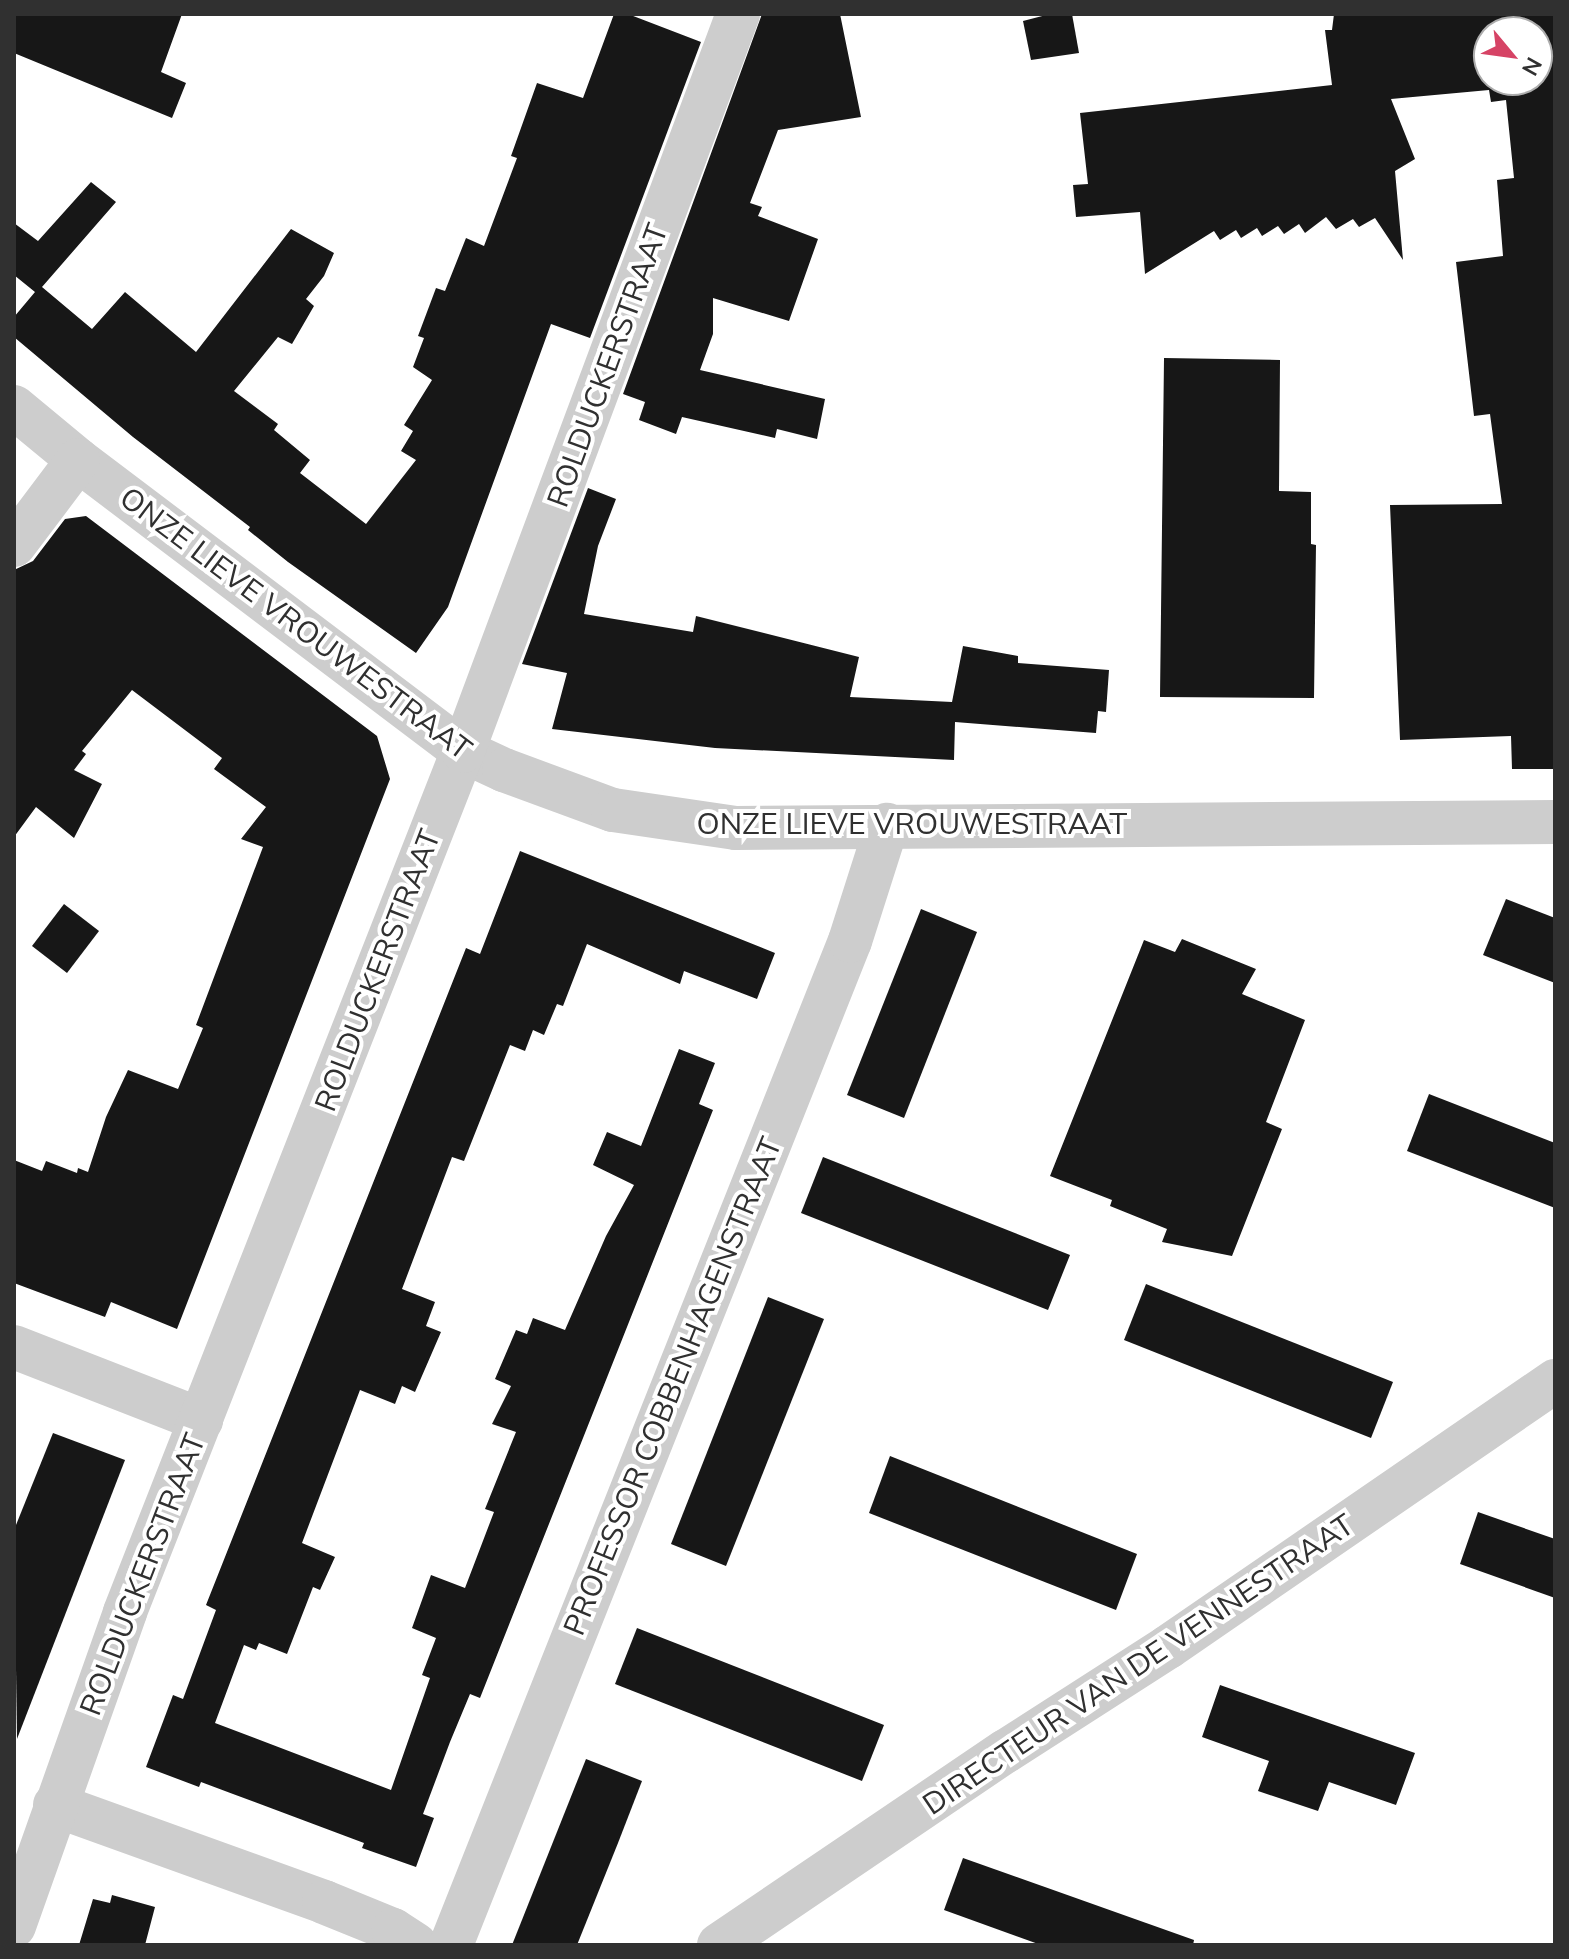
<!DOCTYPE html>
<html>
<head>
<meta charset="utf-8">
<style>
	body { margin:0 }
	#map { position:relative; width:1569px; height:1959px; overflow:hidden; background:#fff; font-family:Mulish,sans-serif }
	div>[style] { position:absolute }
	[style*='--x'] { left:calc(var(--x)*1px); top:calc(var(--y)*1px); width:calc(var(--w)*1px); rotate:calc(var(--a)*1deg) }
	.building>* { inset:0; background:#171717 }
	.minor>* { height:44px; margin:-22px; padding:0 22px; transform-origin:22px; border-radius:22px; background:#cdcdcd }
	span { translate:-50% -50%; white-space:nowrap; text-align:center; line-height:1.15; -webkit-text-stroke:8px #fff; paint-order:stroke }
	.street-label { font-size:30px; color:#303030 }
	.frame { position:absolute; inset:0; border:16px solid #303030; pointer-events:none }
	.north { position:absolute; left:1473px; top:16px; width:80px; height:80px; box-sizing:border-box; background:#fff; border:2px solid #acacac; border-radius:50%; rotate:119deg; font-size:22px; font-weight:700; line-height:32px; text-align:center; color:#303030 }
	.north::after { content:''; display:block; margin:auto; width:28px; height:36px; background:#d64365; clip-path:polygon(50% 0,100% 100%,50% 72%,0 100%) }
</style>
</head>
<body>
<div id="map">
	<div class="building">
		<i style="clip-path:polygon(14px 14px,182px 14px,161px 72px,186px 83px,172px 118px,14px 53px)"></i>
		<i style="clip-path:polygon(614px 14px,628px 14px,701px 42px,590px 338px,551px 324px,448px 607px,416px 653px,288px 562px,248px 530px,250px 527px,133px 437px,14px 337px,14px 317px,35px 292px,14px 275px,14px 223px,38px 241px,91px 182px,116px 202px,42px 287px,92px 329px,125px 292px,196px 352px,291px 229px,334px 253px,324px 276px,306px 299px,314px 306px,292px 344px,278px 337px,234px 391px,278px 424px,274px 430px,310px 460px,300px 473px,366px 524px,416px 460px,401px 451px,413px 431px,404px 425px,432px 380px,413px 367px,424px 338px,418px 336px,436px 288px,445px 291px,466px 238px,484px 246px,517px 158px,511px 156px,537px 83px,583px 98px)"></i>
		<i style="clip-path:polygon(762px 14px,840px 14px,861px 117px,778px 130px,750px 203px,762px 207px,758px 216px,818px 239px,789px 321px,713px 298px,713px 334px,700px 370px,825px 399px,817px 439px,777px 429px,775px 438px,682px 417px,676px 434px,639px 420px,645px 402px,623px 394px)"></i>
		<i style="clip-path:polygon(1050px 14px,1072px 14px,1079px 53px,1031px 60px,1023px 21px)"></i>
		<i style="clip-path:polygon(evenodd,1334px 14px,1555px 14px,1555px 769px,1512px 769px,1511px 736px,1400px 740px,1390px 505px,1502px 504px,1490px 414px,1474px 416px,1456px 262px,1503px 256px,1497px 180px,1514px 178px,1506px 100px,1491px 102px,1489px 90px,1391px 99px,1415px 159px,1395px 171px,1403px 260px,1375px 218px,1359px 227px,1353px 219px,1336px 229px,1326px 217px,1305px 233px,1299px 224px,1284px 234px,1278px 226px,1262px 236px,1257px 228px,1241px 238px,1236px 230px,1220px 240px,1214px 231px,1145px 274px,1140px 212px,1076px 217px,1073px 185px,1088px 184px,1080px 113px,1332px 85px,1325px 30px,1332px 30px,1334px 14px,1489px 32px,1537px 32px,1537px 80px,1489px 80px,1489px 32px)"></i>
		<i style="clip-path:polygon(1164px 358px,1280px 360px,1279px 491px,1311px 492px,1311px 544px,1316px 545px,1314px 698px,1160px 697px)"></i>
		<i style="clip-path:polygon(588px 488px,616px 499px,598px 546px,584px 614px,693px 632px,696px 616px,859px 657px,850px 697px,952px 702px,963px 646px,1018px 656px,1018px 663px,1109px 670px,1106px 712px,1098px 711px,1096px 733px,955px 722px,954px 760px,715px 748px,552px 729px,567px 673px,522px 664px)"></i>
		<i style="clip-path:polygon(86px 516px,377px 736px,390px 779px,177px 1329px,111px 1302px,105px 1317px,14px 1283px,14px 1160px,42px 1171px,46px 1161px,77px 1173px,78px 1168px,88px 1172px,106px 1117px,128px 1070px,178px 1089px,203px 1028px,196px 1025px,263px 847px,241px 839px,266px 807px,214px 769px,222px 758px,132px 690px,82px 751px,86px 754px,74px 770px,102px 784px,74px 838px,36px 807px,14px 837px,14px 570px,33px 561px,65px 519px)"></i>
		<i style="clip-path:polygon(520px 851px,775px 953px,757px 999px,684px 971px,680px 984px,587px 944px,563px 1006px,557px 1004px,544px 1035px,533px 1030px,525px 1051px,510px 1045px,464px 1161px,452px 1157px,402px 1289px,435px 1302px,426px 1326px,441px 1332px,415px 1392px,402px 1386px,395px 1404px,360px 1390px,302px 1543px,335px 1557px,320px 1590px,313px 1587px,287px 1654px,259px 1643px,256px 1650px,244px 1645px,215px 1723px,391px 1790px,430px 1678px,422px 1675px,436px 1638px,412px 1628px,431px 1575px,465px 1588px,494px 1512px,485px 1509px,516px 1432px,492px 1424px,511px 1386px,495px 1379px,516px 1330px,527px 1334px,533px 1318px,565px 1330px,606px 1236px,634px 1185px,593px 1165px,607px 1132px,641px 1146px,679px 1049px,715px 1063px,699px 1104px,713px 1110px,480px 1698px,470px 1694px,450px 1742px,423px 1814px,434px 1818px,416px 1867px,362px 1848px,364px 1843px,233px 1794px,201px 1782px,199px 1787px,146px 1767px,173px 1695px,183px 1699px,216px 1610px,206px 1605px,466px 948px,480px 954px)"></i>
		<i style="clip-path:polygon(1506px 899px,1555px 918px,1555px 983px,1483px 955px)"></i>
		<i style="clip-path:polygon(64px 904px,99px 931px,67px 973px,32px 946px)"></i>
		<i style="clip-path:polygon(921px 909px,977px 932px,904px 1118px,847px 1095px)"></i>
		<i style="clip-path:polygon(1182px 939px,1256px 969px,1242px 994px,1305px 1020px,1266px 1122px,1282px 1129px,1232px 1256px,1162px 1242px,1167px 1229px,1110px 1206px,1112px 1200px,1050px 1176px,1144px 940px,1175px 952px)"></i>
		<i style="clip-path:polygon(1429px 1094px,1555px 1143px,1555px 1208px,1407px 1151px)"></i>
		<i style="clip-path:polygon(823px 1157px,1070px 1255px,1048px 1310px,801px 1213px)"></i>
		<i style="clip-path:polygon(1146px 1284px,1393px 1382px,1371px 1438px,1124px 1340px)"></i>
		<i style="clip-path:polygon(768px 1297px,824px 1319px,726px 1566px,671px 1544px)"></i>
		<i style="clip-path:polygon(53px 1433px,125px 1460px,17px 1739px,14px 1530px)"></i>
		<i style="clip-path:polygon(890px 1456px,1137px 1554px,1116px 1610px,869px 1513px)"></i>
		<i style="clip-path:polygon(1478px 1512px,1555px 1539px,1555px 1598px,1460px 1564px)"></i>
		<i style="clip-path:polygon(637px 1628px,884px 1725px,862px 1781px,615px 1684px)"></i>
		<i style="clip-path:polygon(1220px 1685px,1415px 1753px,1396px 1805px,1329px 1782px,1318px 1811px,1258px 1791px,1269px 1761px,1202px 1737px)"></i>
		<i style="clip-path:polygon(586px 1759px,642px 1781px,618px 1843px,577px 1945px,512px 1945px)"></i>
		<i style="clip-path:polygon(963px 1858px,1194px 1940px,1193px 1945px,1041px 1945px,944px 1910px)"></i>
		<i style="clip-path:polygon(112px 1895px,155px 1907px,145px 1945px,79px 1945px,93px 1899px,110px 1903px)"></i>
	</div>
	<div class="minor">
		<i style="--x:14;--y:407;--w:83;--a:39.6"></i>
		<i style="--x:78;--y:460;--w:483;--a:37.1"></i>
		<i style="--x:463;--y:751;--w:45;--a:24.9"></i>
		<i style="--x:504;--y:770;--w:116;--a:20.2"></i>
		<i style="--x:613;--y:810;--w:124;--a:8.3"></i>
		<i style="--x:736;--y:828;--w:819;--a:-0.42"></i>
		<i style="--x:14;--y:545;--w:106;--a:-53"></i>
		<i style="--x:14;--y:1347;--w:201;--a:21.3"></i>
		<i style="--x:55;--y:1805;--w:286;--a:19.8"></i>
		<i style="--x:324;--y:1902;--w:74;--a:22.1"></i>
		<i style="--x:393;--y:1930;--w:27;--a:33"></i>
		<i style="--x:14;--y:1926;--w:333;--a:-70.5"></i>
		<i style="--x:125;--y:1612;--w:925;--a:-68.57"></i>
		<i style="--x:463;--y:751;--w:787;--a:-69.54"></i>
		<i style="--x:451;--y:1945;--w:1080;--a:-68.33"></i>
		<i style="--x:850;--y:941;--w:122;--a:-72.3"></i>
		<i style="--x:719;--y:1945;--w:346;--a:-34.1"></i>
		<i style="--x:1006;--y:1751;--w:193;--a:-32.7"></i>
		<i style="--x:1168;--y:1647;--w:470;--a:-34.5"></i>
	</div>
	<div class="street-label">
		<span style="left:607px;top:365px;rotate:-70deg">ROLDUCKERSTRAAT</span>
		<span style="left:296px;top:623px;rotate:37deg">ONZE LIEVE VROUWESTRAAT</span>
		<span style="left:912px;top:823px">ONZE LIEVE VROUWESTRAAT</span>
		<span style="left:377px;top:970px;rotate:-69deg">ROLDUCKERSTRAAT</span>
		<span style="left:672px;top:1386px;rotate:-68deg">PROFESSOR COBBENHAGENSTRAAT</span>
		<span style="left:142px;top:1574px;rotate:-69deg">ROLDUCKERSTRAAT</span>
		<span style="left:1138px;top:1664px;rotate:-34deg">DIRECTEUR VAN DE VENNESTRAAT</span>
	</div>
	<div class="frame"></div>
	<div class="north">N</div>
</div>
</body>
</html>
